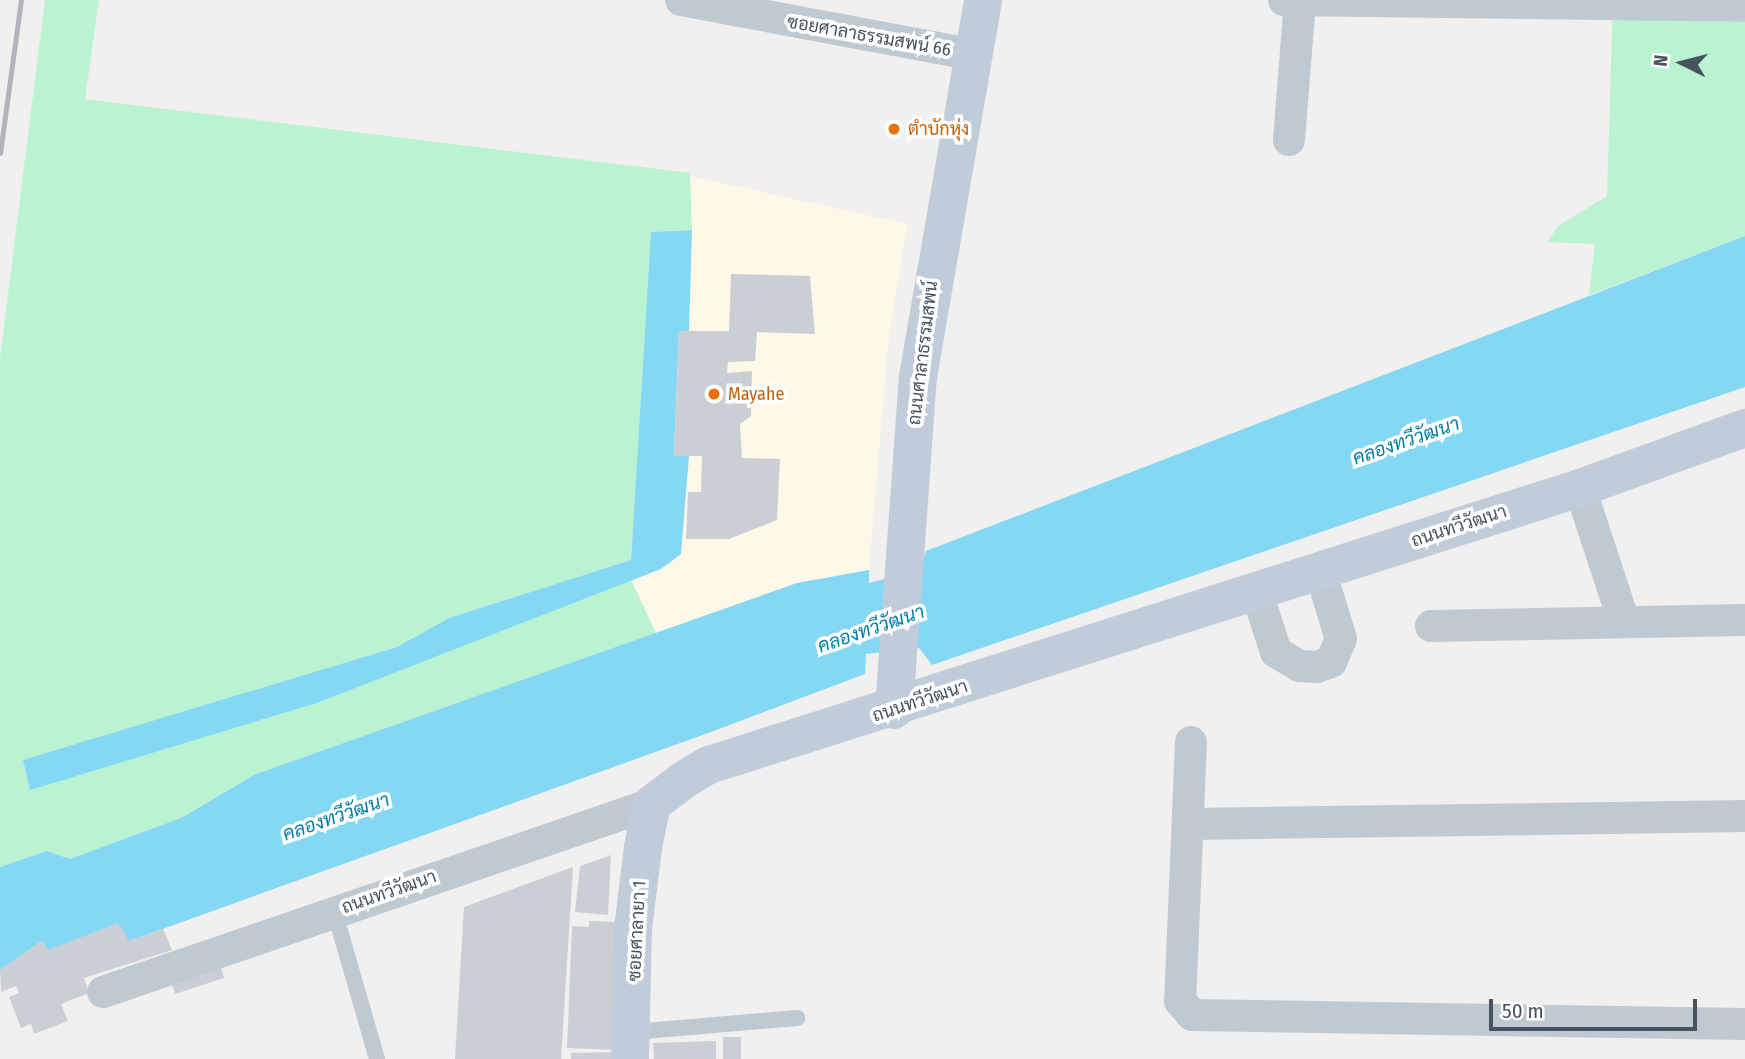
<!DOCTYPE html>
<html>
<head>
<meta charset="utf-8">
<style>
	body { margin:0 }
	#map { position:relative; width:1745px; height:1059px; overflow:hidden; background:#f2efef; font-family:"Fira Sans Condensed",Sarabun,sans-serif }
	div>[style] { position:absolute }
	[style*='--x'] { left:calc(var(--x)*1px); top:calc(var(--y)*1px); width:calc(var(--w)*1px); rotate:calc(var(--a)*1deg) }
	.commercial>* { inset:0; background:#fdf8e7 }
	.green>* { inset:0; background:#baf3d2 }
	.water>* { inset:0; background:#84d8f3 }
	.building>* { inset:0; background:#cbced4 }
	.lane>* { height:16px; margin:-8px; padding:0 8px; transform-origin:8px; border-radius:8px; background:#bfc9d2 }
	.street>* { height:32px; margin:-16px; padding:0 16px; transform-origin:16px; border-radius:16px; background:#bfc9d2 }
	.secondary>* { height:38px; margin:-19px; padding:0 19px; transform-origin:19px; border-radius:19px; background:#c0ccda }
	.rail>* { height:5px; margin:-2.5px; padding:0 2.5px; transform-origin:2.5px; border-radius:2.5px; background:#b1b4ba }
	.dots>* { width:19px; height:19px; translate:-50% -50%; box-sizing:border-box; border:4px solid #fff; border-radius:50% }
	span { translate:-50% -50%; white-space:nowrap; text-align:center; line-height:1.15; -webkit-text-stroke:7px #fff; paint-order:stroke }
	.street-label { font-size:18px; color:#46525e }
	.food-label { font-size:18px; color:#c56008 }
	.left { translate:0 -50%; text-align:left }
	.water-label { font-size:19px; color:#037ea6; font-style:italic }
	.north { position:absolute; left:1647px; top:28px; width:70px; height:70px; -webkit-text-stroke:5px #fff; paint-order:stroke; rotate:276deg; font-size:19px; font-weight:700; line-height:28px; text-align:center; color:#46525e }
	.north::after { content:''; display:block; margin:auto; width:24px; height:32px; background:#46525e; clip-path:polygon(50% 0,100% 100%,50% 72%,0 100%) }
	.scale { position:absolute; left:1489px; top:999px; width:208px; height:32px; box-sizing:border-box; border:4px solid #46525e; border-top:0; padding-left:9px; font-size:21px; line-height:24px; white-space:nowrap; color:#46525e; -webkit-text-stroke:5px #fff; paint-order:stroke }
</style>
</head>
<body>
<div id="map">
	<div class="commercial">
		<i style="clip-path:polygon(658px 169px,908px 224px,889px 336px,869px 570px,797px 583px,656px 633px,631px 580px)"></i>
	</div>
	<div class="green">
		<i style="clip-path:polygon(45px 0,99px 0,85px 99px,690px 173px,692px 230px,651px 232px,631px 560px,449px 618px,397px 647px,23px 761px,30px 789px,317px 703px,631px 580px,656px 633px,256px 774px,181px 818px,70px 859px,47px 851px,0 867px,0 358px)"></i>
		<i style="clip-path:polygon(1613px 0,1745px 0,1745px 236px,1589px 295px,1595px 244px,1547px 242px,1558px 226px,1607px 196px)"></i>
	</div>
	<div class="water">
		<i style="clip-path:polygon(692px 230px,689px 331px,679px 332px,674px 455px,689px 456px,681px 554px,661px 569px,317px 703px,30px 790px,23px 760px,397px 647px,449px 618px,631px 560px,651px 232px)"></i>
		<i style="clip-path:polygon(1745px 236px,1745px 387px,932px 665px,919px 648px,866px 654px,865px 674px,711px 732px,129px 941px,48px 950px,42px 941px,0 970px,0 867px,47px 851px,70px 859px,181px 818px,256px 774px,797px 583px,869px 570px,869px 583px,920px 570px,926px 551px)"></i>
	</div>
	<div class="building">
		<i style="clip-path:polygon(731px 274px,810px 276px,815px 334px,757px 332px,755px 361px,728px 362px,727px 373px,752px 371px,751px 416px,740px 424px,742px 458px,780px 459px,777px 520px,729px 539px,686px 539px,688px 492px,701px 492px,702px 456px,674px 456px,679px 331px,729px 331px)"></i>
		<i style="clip-path:polygon(611px 855px,608px 915px,575px 912px,580px 866px)"></i>
		<i style="clip-path:polygon(573px 867px,561px 1059px,455px 1059px,464px 907px)"></i>
		<i style="clip-path:polygon(589px 921px,621px 922px,616px 1050px,567px 1048px,572px 926px,589px 927px)"></i>
		<i style="clip-path:polygon(118px 923px,129px 941px,163px 929px,172px 950px,84px 978px,89px 993px,61px 1004px,68px 1021px,34px 1034px,31px 1024px,21px 1028px,9px 997px,19px 993px,16px 986px,1px 992px,0 970px,42px 941px,48px 950px)"></i>
		<i style="clip-path:polygon(219px 960px,224px 978px,175px 994px,169px 976px)"></i>
		<i style="clip-path:polygon(723px 1037px,741px 1037px,741px 1059px,723px 1059px)"></i>
		<i style="clip-path:polygon(716px 1041px,716px 1059px,654px 1059px,653px 1043px)"></i>
		<i style="clip-path:polygon(614px 1052px,614px 1059px,571px 1059px,571px 1053px)"></i>
	</div>
	<div class="lane">
		<i style="--x:334;--y:910;--w:155;--a:73.9"></i>
		<i style="--x:633;--y:1032;--w:165;--a:-4.9"></i>
	</div>
	<div class="street">
		<i style="--x:681;--y:0;--w:298;--a:10.6"></i>
		<i style="--x:1284;--y:0;--w:461;--a:0.7"></i>
		<i style="--x:1289;--y:140;--w:139;--a:-85.5"></i>
		<i style="--x:1580;--y:488;--w:141;--a:71.8"></i>
		<i style="--x:1256;--y:590;--w:65;--a:72.1"></i>
		<i style="--x:1276;--y:652;--w:27;--a:31"></i>
		<i style="--x:1299;--y:666;--w:18;--a:3"></i>
		<i style="--x:1317;--y:667;--w:15;--a:-20"></i>
		<i style="--x:1331;--y:662;--w:25;--a:-67"></i>
		<i style="--x:1341;--y:639;--w:72;--a:-106.9"></i>
		<i style="--x:1431;--y:626;--w:314;--a:-1.1"></i>
		<i style="--x:1191;--y:742;--w:259;--a:92.4"></i>
		<i style="--x:1180;--y:1001;--w:18;--a:49"></i>
		<i style="--x:1192;--y:1015;--w:553;--a:0.93"></i>
		<i style="--x:1190;--y:824;--w:555;--a:-0.83"></i>
		<i style="--x:103;--y:992;--w:580;--a:-18.9"></i>
	</div>
	<div class="secondary">
		<i style="--x:894;--y:710;--w:334;--a:-85.9"></i>
		<i style="--x:918;--y:377;--w:383;--a:-80.2"></i>
		<i style="--x:630;--y:1059;--w:130;--a:-88.7"></i>
		<i style="--x:633;--y:929;--w:83;--a:-83"></i>
		<i style="--x:643;--y:847;--w:44;--a:-78.2"></i>
		<i style="--x:652;--y:804;--w:38;--a:-37"></i>
		<i style="--x:682;--y:781;--w:31;--a:-31"></i>
		<i style="--x:709;--y:765;--w:914;--a:-17.64"></i>
		<i style="--x:1580;--y:488;--w:176;--a:-20"></i>
	</div>
	<div class="rail">
		<i style="--x:0;--y:153;--w:154;--a:-82.2"></i>
	</div>
	<div class="dots">
		<i style="left:894px;top:129px;background:#e8710a"></i>
		<i style="left:714px;top:394px;background:#e8710a"></i>
	</div>
	<div class="street-label">
		<span style="left:869px;top:36px;rotate:10deg">ซอยศาลาธรรมสพน์ 66</span>
		<span style="left:923px;top:353px;rotate:-83deg">ถนนศาลาธรรมสพน์</span>
		<span style="left:1459px;top:526px;rotate:-18deg">ถนนทวีวัฒนา</span>
		<span style="left:920px;top:701px;rotate:-18deg">ถนนทวีวัฒนา</span>
		<span style="left:389px;top:892px;rotate:-19deg">ถนนทวีวัฒนา</span>
		<span style="left:637px;top:931px;rotate:-87deg">ซอยศาลายา 1</span>
	</div>
	<div class="food-label">
		<span class="left" style="left:908px;top:129px">ตำบักหุ่ง</span>
		<span class="left" style="left:728px;top:394px">Mayahe</span>
	</div>
	<div class="water-label">
		<span style="left:1406px;top:441px;rotate:-19deg">คลองทวีวัฒนา</span>
		<span style="left:871px;top:629px;rotate:-19deg">คลองทวีวัฒนา</span>
		<span style="left:336px;top:817px;rotate:-19deg">คลองทวีวัฒนา</span>
	</div>
	<div class="north">N</div>
	<div class="scale">50 m</div>
</div>
</body>
</html>
